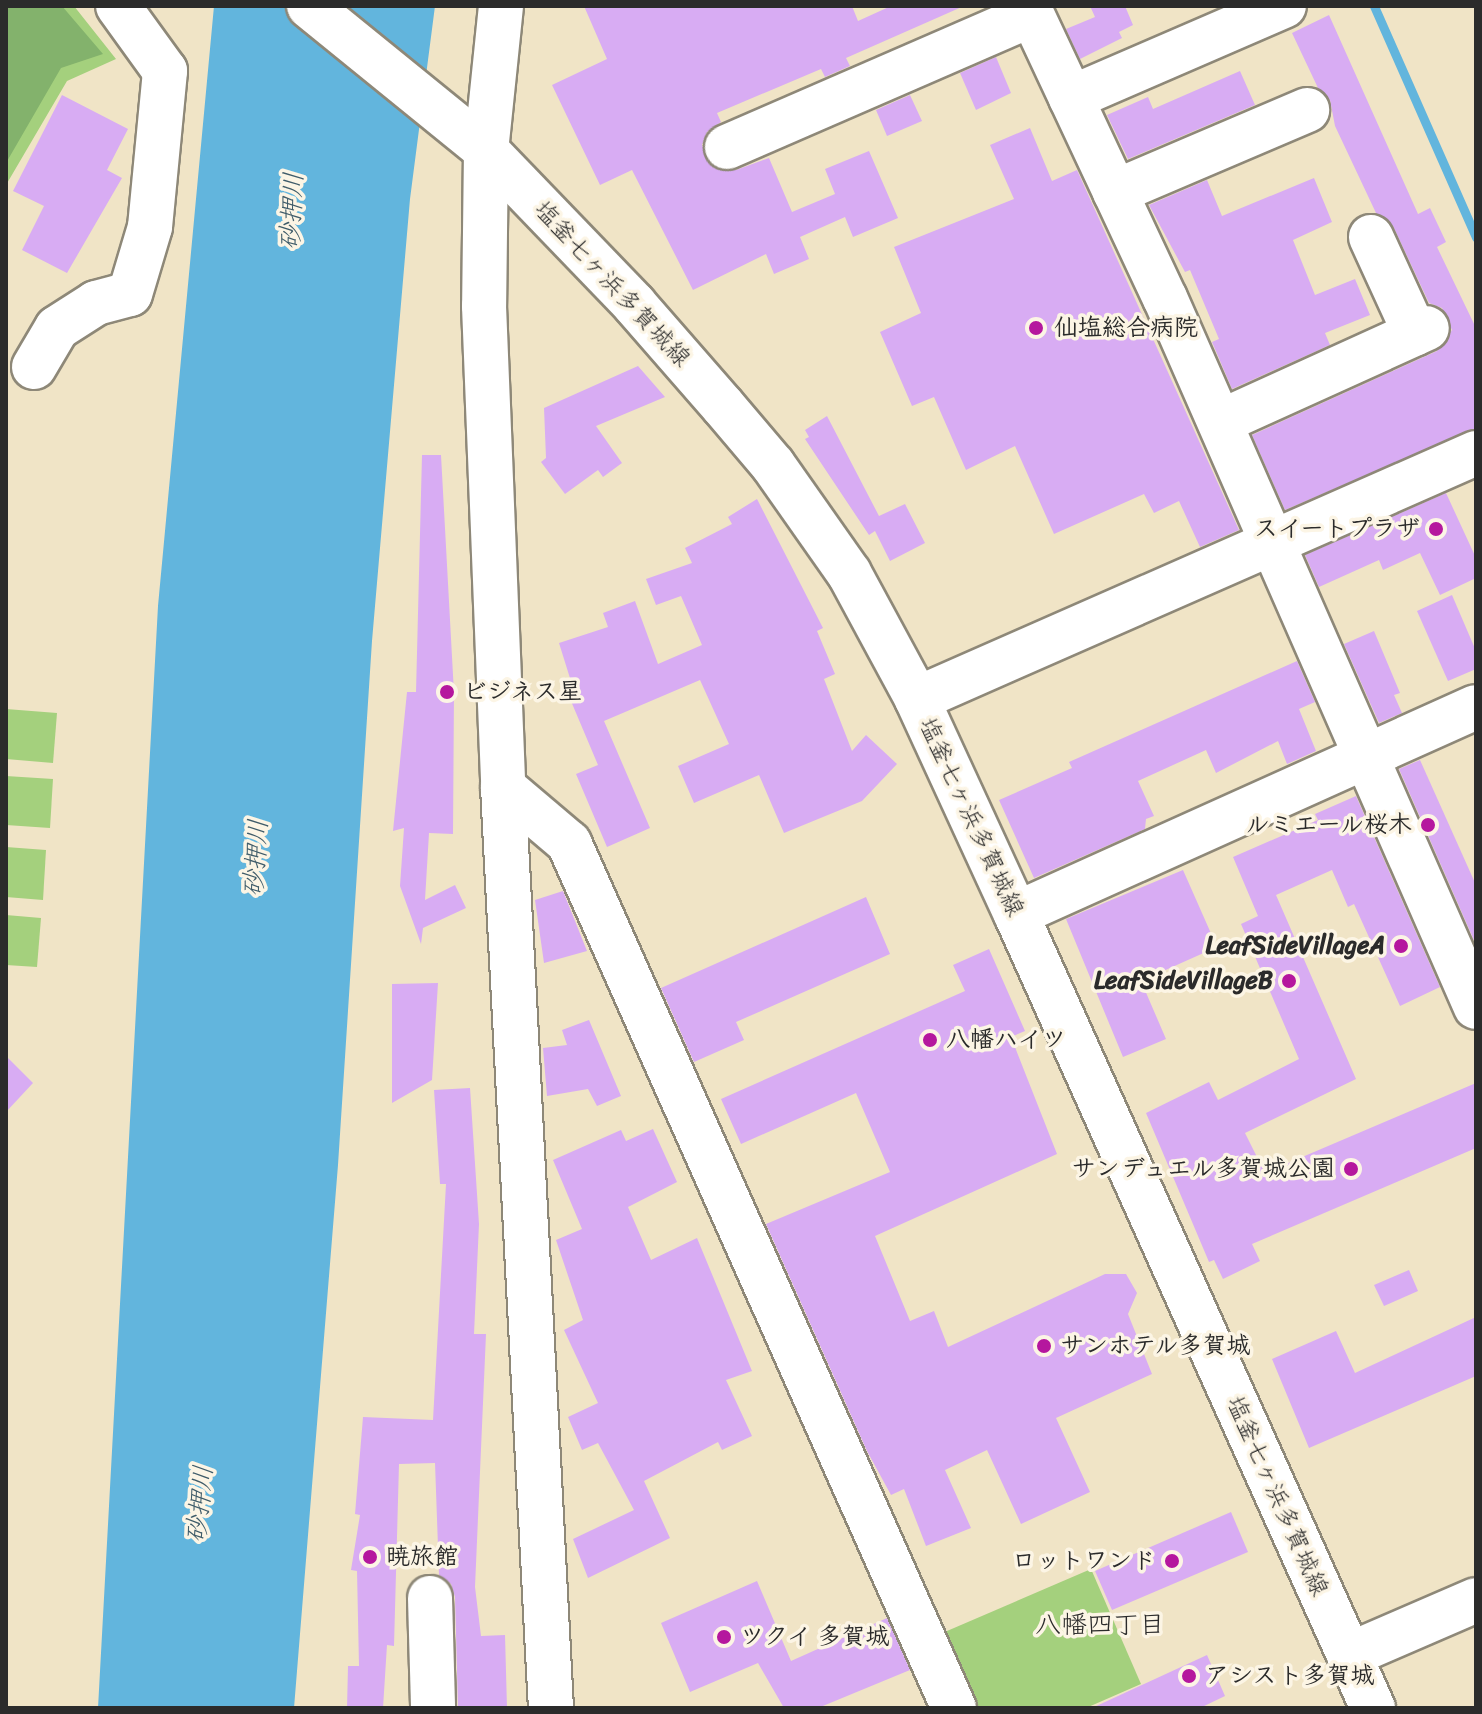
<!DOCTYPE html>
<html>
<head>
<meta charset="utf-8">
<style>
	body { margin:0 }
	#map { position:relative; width:1482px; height:1714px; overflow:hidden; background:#f0e4c6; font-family:Sriracha,"Klee One",sans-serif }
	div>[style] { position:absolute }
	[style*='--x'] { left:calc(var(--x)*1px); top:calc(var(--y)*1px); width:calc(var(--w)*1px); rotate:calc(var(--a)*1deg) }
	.green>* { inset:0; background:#a4d07d }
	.forest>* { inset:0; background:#83b26c }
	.water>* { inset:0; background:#62b5dd }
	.stream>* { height:9px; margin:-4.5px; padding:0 4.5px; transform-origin:4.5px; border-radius:4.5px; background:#62b5dd }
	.building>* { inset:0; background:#d8acf3 }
	.roads { filter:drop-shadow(2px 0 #8e8878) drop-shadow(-2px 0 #8e8878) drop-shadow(0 2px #8e8878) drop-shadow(0 -2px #8e8878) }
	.minor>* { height:44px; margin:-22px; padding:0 22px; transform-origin:22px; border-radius:22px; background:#fff }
	.major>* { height:44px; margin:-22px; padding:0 22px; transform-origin:22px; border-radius:22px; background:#fff }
	.dots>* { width:22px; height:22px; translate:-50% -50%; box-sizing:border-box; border:4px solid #fcf5e5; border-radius:50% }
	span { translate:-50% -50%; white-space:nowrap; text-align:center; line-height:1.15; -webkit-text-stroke:7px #fcf5e5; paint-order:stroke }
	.street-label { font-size:24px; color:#2b2b2b }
	.poi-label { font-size:24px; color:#2b2b2b; font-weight:700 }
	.left { translate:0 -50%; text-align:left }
	.right { translate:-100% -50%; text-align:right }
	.water-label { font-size:26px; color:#3e5b69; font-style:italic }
	.neighbourhood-label { font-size:26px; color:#2b2b2b }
	.frame { position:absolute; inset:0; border:8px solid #2b2b2b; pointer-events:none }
</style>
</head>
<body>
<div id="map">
	<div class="green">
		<i style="clip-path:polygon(6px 6px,74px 6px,116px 59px,67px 81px,6px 185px)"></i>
		<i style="clip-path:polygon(6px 709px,57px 713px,53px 763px,6px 759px)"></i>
		<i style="clip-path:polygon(6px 776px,53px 779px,50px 828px,6px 825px)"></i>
		<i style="clip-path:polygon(6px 847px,46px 850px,43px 900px,6px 897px)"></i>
		<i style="clip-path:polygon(6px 915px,41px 918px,37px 967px,6px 965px)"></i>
		<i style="clip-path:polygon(1091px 1569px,1141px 1684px,1086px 1708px,971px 1708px,940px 1634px)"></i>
	</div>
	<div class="forest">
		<i style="clip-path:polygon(6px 6px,62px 6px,103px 54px,61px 68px,6px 163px)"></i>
	</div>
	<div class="water">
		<i style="clip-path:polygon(214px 6px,435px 6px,410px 199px,372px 641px,338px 1165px,294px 1708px,98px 1708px,158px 606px)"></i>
	</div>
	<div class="stream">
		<i style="--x:1374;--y:6;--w:253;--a:66.2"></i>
	</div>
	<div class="building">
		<i style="clip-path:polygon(584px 6px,852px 6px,858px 21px,891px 6px,964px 6px,846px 58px,850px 66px,825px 77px,821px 69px,717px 113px,721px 122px,707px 132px,702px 145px,713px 167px,736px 170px,769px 158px,792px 212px,835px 194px,825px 169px,869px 151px,898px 218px,853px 237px,845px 217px,800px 237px,809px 259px,774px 274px,766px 254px,693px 290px,632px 170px,600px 185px,552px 85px,607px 59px)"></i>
		<i style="clip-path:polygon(1090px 6px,1125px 6px,1133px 25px,1119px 32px,1122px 38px,1080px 59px,1066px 29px,1095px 17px)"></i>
		<i style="clip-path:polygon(1329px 15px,1418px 214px,1430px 208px,1446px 242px,1437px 247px,1476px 328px,1476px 428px,1285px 510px,1252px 435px,1437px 351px,1452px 330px,1442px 308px,1429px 303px,1393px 226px,1376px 213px,1335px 126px,1330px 100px,1318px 88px,1292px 33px)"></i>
		<i style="clip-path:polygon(996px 57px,1011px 93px,976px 110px,960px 73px)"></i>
		<i style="clip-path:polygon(1240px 71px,1255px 105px,1128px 159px,1107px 115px,1148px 97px,1153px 109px)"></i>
		<i style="clip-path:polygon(62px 95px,128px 129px,107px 170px,122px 178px,67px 273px,22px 250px,44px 206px,13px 191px)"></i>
		<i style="clip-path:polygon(910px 95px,922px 121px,887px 136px,876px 110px)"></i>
		<i style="clip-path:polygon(1030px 128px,1052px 181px,1077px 170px,1239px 530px,1200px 547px,1179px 501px,1154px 513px,1144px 494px,1054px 534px,1015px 446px,966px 470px,934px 397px,912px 406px,880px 332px,921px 313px,894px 247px,1014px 199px,990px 145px)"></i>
		<i style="clip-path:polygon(1314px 178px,1332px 222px,1293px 240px,1315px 295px,1355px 279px,1370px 315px,1325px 333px,1330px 345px,1232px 389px,1212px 342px,1219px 339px,1190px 270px,1185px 272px,1149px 205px,1207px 180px,1222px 216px)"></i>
		<i style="clip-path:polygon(638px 366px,665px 397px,596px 426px,622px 463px,603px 477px,598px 470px,565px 494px,541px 462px,546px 458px,544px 408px)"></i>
		<i style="clip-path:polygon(827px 416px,879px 516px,905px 504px,925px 543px,890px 561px,875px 531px,869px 535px,805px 439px,809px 437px,805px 430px)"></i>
		<i style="clip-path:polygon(422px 455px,441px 455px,454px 693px,453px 834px,429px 833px,425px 900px,455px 885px,466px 908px,423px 928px,421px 944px,400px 886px,404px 828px,393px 831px,407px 692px,416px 692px)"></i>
		<i style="clip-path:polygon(1446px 493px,1476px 558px,1476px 578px,1440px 595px,1420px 553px,1383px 570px,1379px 560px,1319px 587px,1305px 555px)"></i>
		<i style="clip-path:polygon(757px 499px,823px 628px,817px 631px,835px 674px,824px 679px,852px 751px,866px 735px,897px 764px,862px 801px,784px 833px,759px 775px,694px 803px,678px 766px,729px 744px,700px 680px,604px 721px,650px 828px,607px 847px,576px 774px,598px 765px,568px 694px,574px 691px,559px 643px,608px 627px,603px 613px,635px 601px,658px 664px,702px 645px,681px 596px,656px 605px,646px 579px,692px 563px,685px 548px,732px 524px,728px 517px)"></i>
		<i style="clip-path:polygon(1452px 595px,1476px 651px,1476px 669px,1448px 681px,1417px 611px)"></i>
		<i style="clip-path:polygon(1374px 631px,1400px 693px,1394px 695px,1402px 713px,1379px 723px,1344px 644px)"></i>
		<i style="clip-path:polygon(1297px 661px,1315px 702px,1299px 709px,1316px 751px,1287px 764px,1278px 741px,1216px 773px,1206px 750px,1138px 781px,1154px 816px,1146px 819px,1145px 829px,1034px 878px,999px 800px,1072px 768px,1069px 762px)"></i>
		<i style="clip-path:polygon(1420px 760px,1476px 885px,1476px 945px,1399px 769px)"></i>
		<i style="clip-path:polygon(1356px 796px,1440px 987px,1400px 1006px,1354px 904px,1348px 907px,1332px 870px,1276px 895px,1356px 1079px,1245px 1133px,1265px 1173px,1476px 1083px,1476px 1148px,1252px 1244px,1260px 1261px,1223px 1279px,1214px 1260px,1209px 1262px,1146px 1113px,1209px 1082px,1218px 1100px,1299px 1059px,1241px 924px,1258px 916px,1233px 857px,1318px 820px,1315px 814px)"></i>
		<i style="clip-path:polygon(1183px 870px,1217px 947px,1141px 981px,1166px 1039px,1123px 1057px,1066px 919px)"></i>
		<i style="clip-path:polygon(563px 891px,587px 951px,544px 963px,535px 900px)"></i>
		<i style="clip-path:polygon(866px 897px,890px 954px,736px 1022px,744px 1040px,694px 1062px,661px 988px)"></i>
		<i style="clip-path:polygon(989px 949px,1025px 1031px,1011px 1037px,1057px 1154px,875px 1236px,910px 1321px,934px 1311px,948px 1347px,1105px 1274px,1126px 1274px,1137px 1293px,1128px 1314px,1152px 1374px,1056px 1418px,1090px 1492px,1021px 1524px,987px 1450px,945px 1470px,971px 1528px,926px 1546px,904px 1489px,891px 1495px,867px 1451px,766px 1224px,890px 1172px,856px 1093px,741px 1144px,721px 1099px,965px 991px,953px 965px)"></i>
		<i style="clip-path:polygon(438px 983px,432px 1080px,392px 1103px,392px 984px)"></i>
		<i style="clip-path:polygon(589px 1020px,621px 1096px,597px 1106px,588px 1089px,547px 1096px,543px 1048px,567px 1045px,562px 1030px)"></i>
		<i style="clip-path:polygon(6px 1056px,33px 1083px,6px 1112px)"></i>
		<i style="clip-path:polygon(470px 1088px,479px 1224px,474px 1334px,486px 1334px,475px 1587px,481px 1636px,505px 1635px,507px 1708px,458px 1708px,455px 1597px,451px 1584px,439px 1575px,435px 1463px,399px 1464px,394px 1646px,387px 1645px,383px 1708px,347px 1708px,348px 1666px,359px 1666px,357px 1571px,351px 1570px,360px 1515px,355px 1514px,363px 1417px,433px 1420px,446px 1184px,440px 1184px,434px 1090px)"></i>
		<i style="clip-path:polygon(653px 1129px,677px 1182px,628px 1207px,651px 1260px,697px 1238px,752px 1371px,726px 1380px,752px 1436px,722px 1450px,718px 1442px,644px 1481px,670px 1538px,588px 1578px,573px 1539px,634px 1510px,598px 1443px,582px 1450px,568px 1417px,598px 1403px,564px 1330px,583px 1320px,556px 1240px,582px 1229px,553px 1160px,621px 1130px,626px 1141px)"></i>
		<i style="clip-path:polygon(1409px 1270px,1418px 1291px,1384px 1306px,1374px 1285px)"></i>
		<i style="clip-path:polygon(1476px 1317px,1476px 1376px,1309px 1448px,1272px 1359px,1336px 1331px,1355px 1373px)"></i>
		<i style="clip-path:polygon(1231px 1512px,1248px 1552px,1112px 1610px,1095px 1571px)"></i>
		<i style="clip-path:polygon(757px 1581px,791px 1661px,887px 1618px,910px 1670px,818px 1708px,784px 1708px,758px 1663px,690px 1692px,661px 1623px)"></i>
		<i style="clip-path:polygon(1207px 1655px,1225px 1696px,1200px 1708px,1092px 1708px)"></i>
	</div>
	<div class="roads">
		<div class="minor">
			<i style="--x:309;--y:6;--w:228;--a:39.1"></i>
			<i style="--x:486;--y:150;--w:156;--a:90.7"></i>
			<i style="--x:484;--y:306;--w:481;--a:87.7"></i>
			<i style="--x:503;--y:787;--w:922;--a:87.02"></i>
			<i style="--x:1028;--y:6;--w:323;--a:64.9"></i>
			<i style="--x:1165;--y:298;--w:774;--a:66.32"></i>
			<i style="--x:1071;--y:98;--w:232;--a:-23.4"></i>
			<i style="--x:727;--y:147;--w:331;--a:-23.5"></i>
			<i style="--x:1115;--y:192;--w:209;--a:-23.1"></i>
			<i style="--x:1371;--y:237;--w:106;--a:65.4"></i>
			<i style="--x:34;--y:367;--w:45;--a:-59.5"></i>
			<i style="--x:57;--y:328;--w:46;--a:-32.7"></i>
			<i style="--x:96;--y:303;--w:35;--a:-15"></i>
			<i style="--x:130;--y:294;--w:70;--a:-73.4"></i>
			<i style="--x:150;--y:227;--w:157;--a:-84.5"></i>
			<i style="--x:165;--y:71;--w:80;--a:-125.9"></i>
			<i style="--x:1220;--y:422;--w:227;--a:-24.4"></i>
			<i style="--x:917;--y:699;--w:611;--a:-23.75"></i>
			<i style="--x:503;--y:787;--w:87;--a:40.3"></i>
			<i style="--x:569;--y:843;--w:947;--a:66.01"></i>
			<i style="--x:1016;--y:914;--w:504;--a:-24.23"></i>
			<i style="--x:430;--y:1598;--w:110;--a:88.4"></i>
			<i style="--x:1349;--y:1655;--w:138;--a:-23.4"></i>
		</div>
		<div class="major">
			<i style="--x:501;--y:6;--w:145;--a:95.9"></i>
			<i style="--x:486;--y:150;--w:214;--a:46.1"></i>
			<i style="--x:634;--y:304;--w:135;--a:48.9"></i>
			<i style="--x:723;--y:406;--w:77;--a:49.7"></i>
			<i style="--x:773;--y:465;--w:132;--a:54.9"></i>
			<i style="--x:849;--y:573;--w:143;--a:61.6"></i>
			<i style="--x:917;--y:699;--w:237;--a:65.3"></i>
			<i style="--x:1016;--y:914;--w:871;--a:65.79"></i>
		</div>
	</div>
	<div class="dots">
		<i style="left:1036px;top:328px;background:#b5179e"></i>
		<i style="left:1436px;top:529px;background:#b5179e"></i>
		<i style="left:447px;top:692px;background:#b5179e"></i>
		<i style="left:1428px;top:825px;background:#b5179e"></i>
		<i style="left:1401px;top:946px;background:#b5179e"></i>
		<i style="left:1289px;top:981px;background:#b5179e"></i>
		<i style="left:930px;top:1040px;background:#b5179e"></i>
		<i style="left:1351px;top:1169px;background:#b5179e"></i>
		<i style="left:1044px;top:1346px;background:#b5179e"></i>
		<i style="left:370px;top:1557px;background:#b5179e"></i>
		<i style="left:1172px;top:1561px;background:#b5179e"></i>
		<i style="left:724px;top:1637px;background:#b5179e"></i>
		<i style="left:1189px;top:1676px;background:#b5179e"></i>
	</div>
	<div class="street-label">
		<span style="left:612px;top:284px;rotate:47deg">塩釜七ヶ浜多賀城線</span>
		<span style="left:971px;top:817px;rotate:65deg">塩釜七ヶ浜多賀城線</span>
		<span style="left:1277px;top:1496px;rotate:66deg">塩釜七ヶ浜多賀城線</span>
	</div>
	<div class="poi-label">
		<span class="left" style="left:1054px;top:328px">仙塩総合病院</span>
		<span class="right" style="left:1420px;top:529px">スイートプラザ</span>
		<span class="left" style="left:463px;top:692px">ビジネス星</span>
		<span class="right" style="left:1412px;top:825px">ルミエール桜木</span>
		<span class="right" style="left:1385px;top:946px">LeafSideVillageA</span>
		<span class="right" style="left:1273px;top:981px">LeafSideVillageB</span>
		<span class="left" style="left:946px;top:1040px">八幡ハイツ</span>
		<span class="right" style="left:1335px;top:1169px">サンデュエル多賀城公園</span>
		<span class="left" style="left:1060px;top:1346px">サンホテル多賀城</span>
		<span class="left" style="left:386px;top:1557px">暁旅館</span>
		<span class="right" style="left:1156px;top:1561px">ロットワンド</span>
		<span class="left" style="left:740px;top:1637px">ツクイ 多賀城</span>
		<span class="left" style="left:1205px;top:1676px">アシスト多賀城</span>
	</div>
	<div class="water-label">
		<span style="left:292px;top:211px;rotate:-87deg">砂押川</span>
		<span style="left:256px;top:858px;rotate:-86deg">砂押川</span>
		<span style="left:200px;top:1504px;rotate:-84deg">砂押川</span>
	</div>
	<div class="neighbourhood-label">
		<span style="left:1100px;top:1625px">八幡四丁目</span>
	</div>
	<div class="frame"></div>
</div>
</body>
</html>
